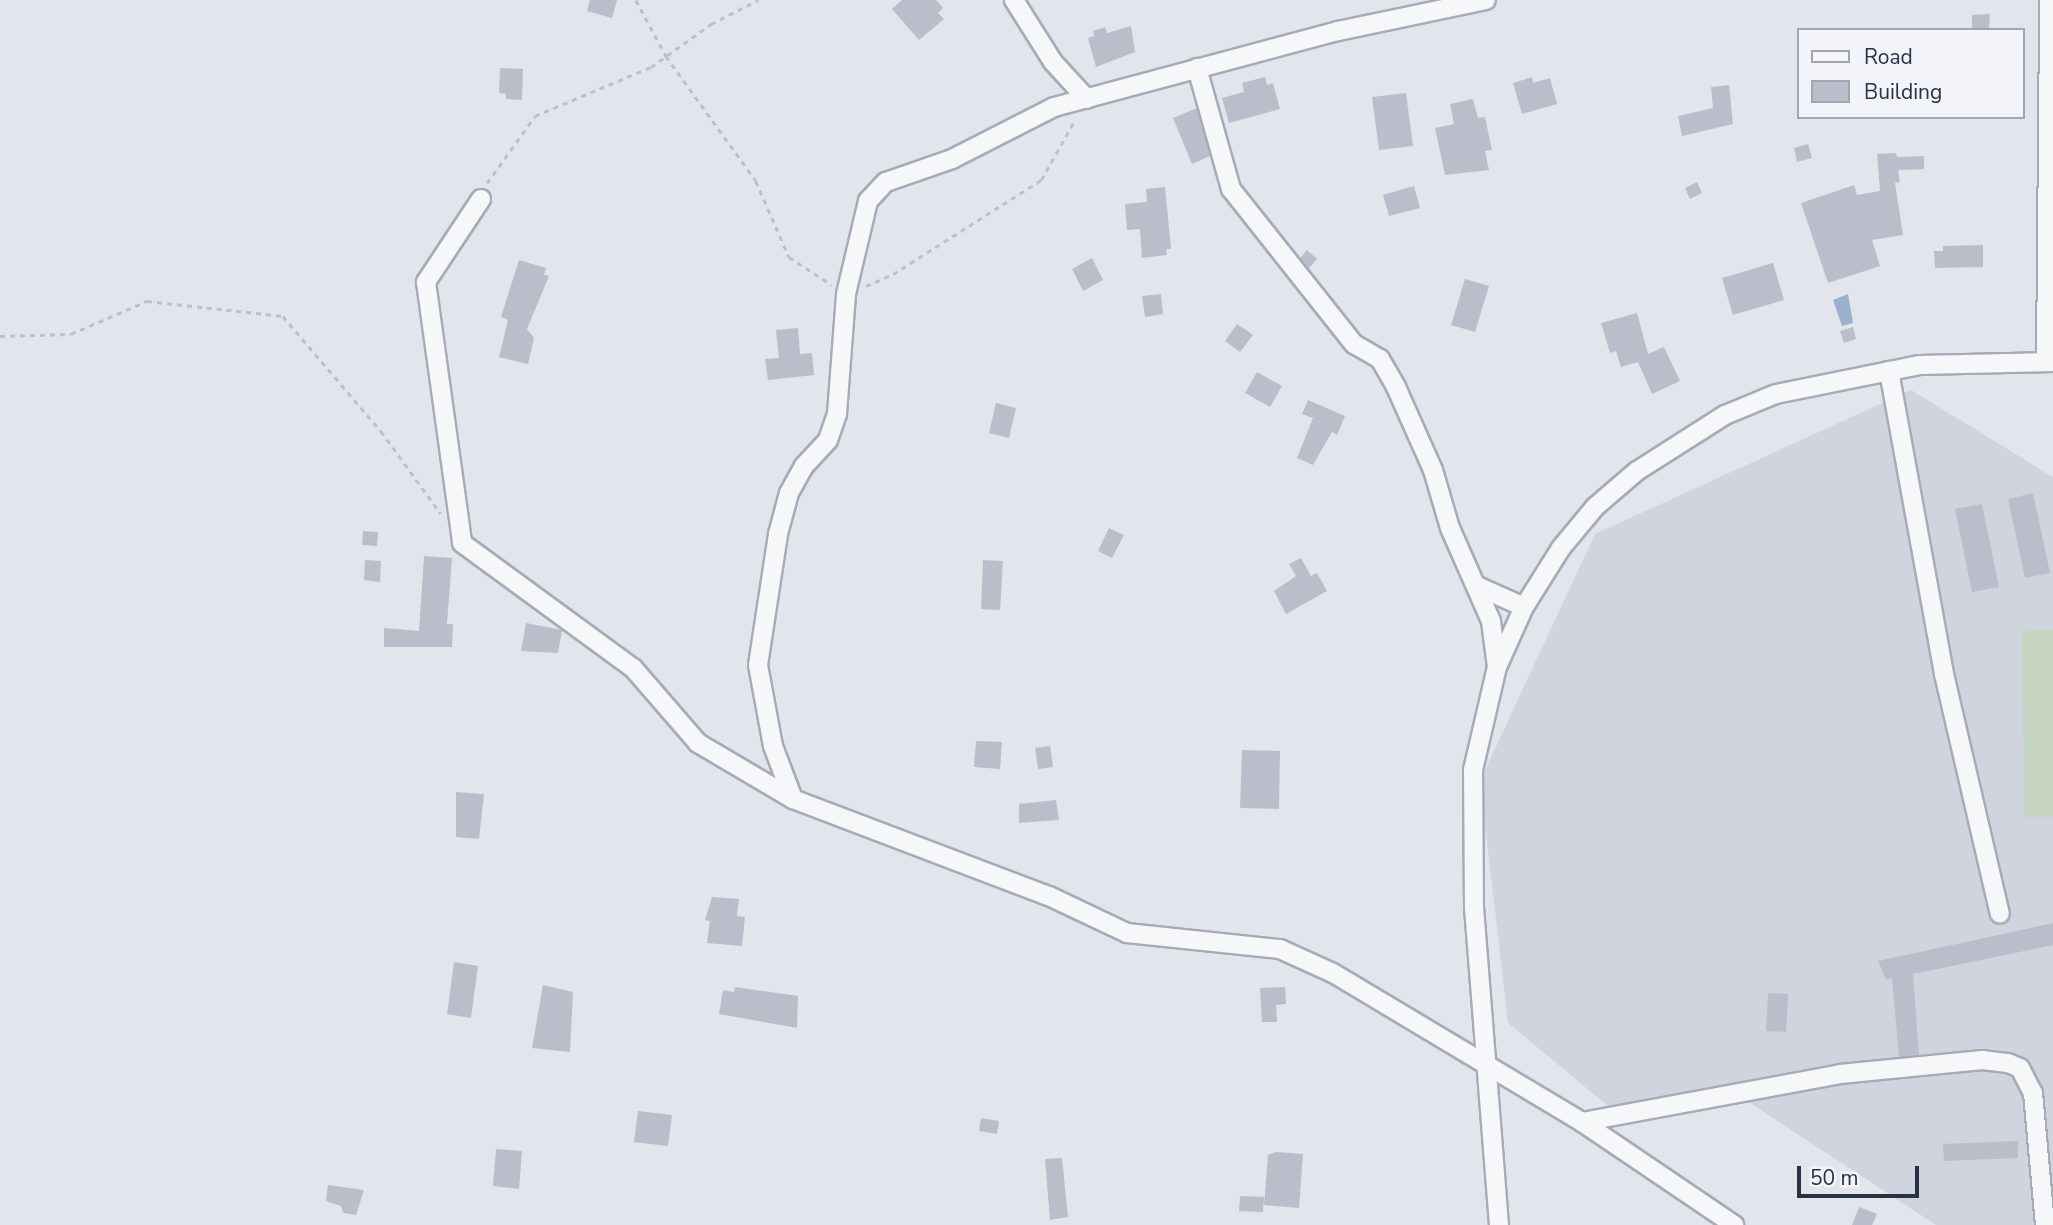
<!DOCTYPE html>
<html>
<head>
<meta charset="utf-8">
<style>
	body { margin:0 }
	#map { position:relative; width:2053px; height:1225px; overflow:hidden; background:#e2e5ec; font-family:"Nunito Sans",sans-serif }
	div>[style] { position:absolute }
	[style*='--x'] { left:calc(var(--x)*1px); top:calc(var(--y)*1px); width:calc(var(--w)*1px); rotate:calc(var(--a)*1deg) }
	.built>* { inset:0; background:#d0d4de }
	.green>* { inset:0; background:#c6d6c3 }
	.water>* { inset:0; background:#9bb0ce }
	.building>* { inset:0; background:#b9beca }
	.path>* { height:2.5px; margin-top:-1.25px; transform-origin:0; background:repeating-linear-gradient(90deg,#bdc0c7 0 5px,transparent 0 10px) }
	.roads { filter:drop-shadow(2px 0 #a7abb7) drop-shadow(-2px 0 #a7abb7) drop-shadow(0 2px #a7abb7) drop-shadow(0 -2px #a7abb7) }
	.minor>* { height:18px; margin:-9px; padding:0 9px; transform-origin:9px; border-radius:9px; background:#f6f7f9 }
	span { translate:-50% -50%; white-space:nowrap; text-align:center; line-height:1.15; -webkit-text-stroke:7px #f2f4f9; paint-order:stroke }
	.legend { position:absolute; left:1797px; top:28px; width:228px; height:91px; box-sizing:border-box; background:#f2f4f9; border:2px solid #a2a6b1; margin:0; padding:9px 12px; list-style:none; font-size:21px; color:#293145 }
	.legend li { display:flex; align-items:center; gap:14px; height:35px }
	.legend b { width:35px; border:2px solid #a2a6b1 }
	.scale { position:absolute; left:1797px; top:1166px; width:122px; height:32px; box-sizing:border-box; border:4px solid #293145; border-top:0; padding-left:9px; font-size:21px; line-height:24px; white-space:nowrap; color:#293145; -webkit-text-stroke:5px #f2f4f9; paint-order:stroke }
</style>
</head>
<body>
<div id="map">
	<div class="built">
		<i style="clip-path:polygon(1911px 390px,2053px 477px,2053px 1225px,1936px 1225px,1738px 1095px,1625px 1120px,1508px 1023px,1480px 781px,1595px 534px)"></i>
	</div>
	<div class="green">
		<i style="clip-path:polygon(2022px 629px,2053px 630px,2053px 817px,2024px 817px)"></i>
	</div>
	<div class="water">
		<i style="clip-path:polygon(1848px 294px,1853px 323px,1842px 326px,1833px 300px)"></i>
	</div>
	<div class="building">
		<i style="clip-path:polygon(590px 0,617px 0,612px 18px,587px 11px)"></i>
		<i style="clip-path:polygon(902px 0,936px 0,943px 8px,938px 13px,944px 19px,919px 40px,892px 9px)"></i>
		<i style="clip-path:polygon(1990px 14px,1989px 30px,1972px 30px,1972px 15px)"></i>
		<i style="clip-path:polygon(1131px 26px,1135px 52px,1096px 67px,1088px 38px,1094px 36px,1093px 31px,1105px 27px,1107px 33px)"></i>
		<i style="clip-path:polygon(500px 68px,523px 69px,522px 100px,506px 99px,506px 94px,499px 93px)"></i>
		<i style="clip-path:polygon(1265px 77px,1267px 85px,1273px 83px,1280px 109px,1229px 123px,1222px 98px,1244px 92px,1242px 83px)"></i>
		<i style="clip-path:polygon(1532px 77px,1533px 83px,1550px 78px,1557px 104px,1522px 114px,1513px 83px)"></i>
		<i style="clip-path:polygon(1729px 85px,1733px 124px,1682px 136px,1678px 116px,1713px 108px,1711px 87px)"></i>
		<i style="clip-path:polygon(1406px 93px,1413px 146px,1379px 150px,1372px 97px)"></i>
		<i style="clip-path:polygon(1473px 99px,1478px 118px,1485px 117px,1492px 150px,1485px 151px,1489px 170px,1445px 175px,1435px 128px,1454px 124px,1450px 104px)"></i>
		<i style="clip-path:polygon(1197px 108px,1210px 156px,1192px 164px,1173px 118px)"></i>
		<i style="clip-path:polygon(1808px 144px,1812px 158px,1797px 162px,1794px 148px)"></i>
		<i style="clip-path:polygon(1896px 153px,1897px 157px,1924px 156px,1924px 169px,1898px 170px,1900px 182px,1895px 183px,1903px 235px,1872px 240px,1880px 266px,1828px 283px,1801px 203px,1854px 185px,1857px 195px,1880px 191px,1877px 154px)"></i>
		<i style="clip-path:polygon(1697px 182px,1702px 193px,1690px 199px,1685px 188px)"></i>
		<i style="clip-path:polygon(1414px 186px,1420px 208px,1389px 216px,1383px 195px)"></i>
		<i style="clip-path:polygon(1165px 187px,1171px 249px,1166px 249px,1167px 255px,1142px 258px,1140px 229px,1127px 230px,1125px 204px,1147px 202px,1146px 189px)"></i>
		<i style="clip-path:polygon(1983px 245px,1983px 267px,1935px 268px,1934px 251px,1943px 251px,1943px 246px)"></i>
		<i style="clip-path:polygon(1307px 250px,1317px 259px,1309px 268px,1300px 258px)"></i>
		<i style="clip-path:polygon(1092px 258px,1103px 280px,1083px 291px,1072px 269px)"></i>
		<i style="clip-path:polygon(519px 260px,546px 268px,544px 275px,549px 276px,527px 329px,534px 338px,528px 364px,499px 357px,508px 320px,501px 317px)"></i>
		<i style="clip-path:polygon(1773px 263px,1784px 300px,1733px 315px,1722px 278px)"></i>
		<i style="clip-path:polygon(1465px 279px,1489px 286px,1475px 332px,1451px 325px)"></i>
		<i style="clip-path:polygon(1161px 294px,1163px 314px,1145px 317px,1142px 296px)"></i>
		<i style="clip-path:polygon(1637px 313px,1648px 354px,1664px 347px,1680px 381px,1652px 394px,1638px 362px,1621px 367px,1616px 351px,1610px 353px,1601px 323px)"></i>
		<i style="clip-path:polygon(1237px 324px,1253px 335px,1240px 352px,1225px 341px)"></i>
		<i style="clip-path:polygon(1853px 327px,1856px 339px,1844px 343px,1840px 331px)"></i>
		<i style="clip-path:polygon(798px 328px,800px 354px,812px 353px,814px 375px,768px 380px,765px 359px,779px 358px,776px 330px)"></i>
		<i style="clip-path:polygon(1257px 372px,1282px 386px,1270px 407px,1245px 393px)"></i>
		<i style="clip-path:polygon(1308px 400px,1345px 416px,1337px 435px,1332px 432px,1313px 465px,1297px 458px,1313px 418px,1302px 414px)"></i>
		<i style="clip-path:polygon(996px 403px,1016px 408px,1009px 438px,989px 433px)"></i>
		<i style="clip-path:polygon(2033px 493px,2050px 573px,2025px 578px,2008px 499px)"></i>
		<i style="clip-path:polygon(1982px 504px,1999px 587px,1972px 592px,1955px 509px)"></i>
		<i style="clip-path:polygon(1109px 528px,1124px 535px,1112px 558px,1098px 551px)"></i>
		<i style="clip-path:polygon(363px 531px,378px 532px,377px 546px,362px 545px)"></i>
		<i style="clip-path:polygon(424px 556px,452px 558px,447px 624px,453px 624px,452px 647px,384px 647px,384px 628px,419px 631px)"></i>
		<i style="clip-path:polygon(1301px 558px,1311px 576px,1317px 573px,1327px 591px,1286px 614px,1274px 591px,1296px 576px,1289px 564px)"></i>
		<i style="clip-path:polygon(365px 560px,381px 561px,380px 582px,364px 580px)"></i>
		<i style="clip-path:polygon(983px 560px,1003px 561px,1000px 610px,981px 609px)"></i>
		<i style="clip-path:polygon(526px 623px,562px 630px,558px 653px,521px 651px)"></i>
		<i style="clip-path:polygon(976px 741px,1002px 742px,1000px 769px,974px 767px)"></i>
		<i style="clip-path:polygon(1050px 746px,1053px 767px,1038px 769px,1035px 748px)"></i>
		<i style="clip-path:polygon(1242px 750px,1280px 751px,1279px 809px,1240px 808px)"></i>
		<i style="clip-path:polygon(456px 792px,484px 794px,479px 839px,456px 837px)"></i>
		<i style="clip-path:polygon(1056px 800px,1059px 820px,1019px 823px,1019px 804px)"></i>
		<i style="clip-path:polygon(712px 897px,739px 899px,737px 916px,745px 917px,742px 946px,707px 943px,710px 921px,705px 920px)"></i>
		<i style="clip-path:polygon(2053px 923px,2053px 945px,1913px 974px,1919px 1055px,1899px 1057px,1892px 978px,1886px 980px,1878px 961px)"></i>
		<i style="clip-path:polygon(454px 962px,478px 966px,471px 1018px,447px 1014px)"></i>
		<i style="clip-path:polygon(543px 985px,573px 992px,570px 1052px,532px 1048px)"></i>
		<i style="clip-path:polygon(735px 987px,798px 996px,797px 1028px,719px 1014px,723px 990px,734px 992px)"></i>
		<i style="clip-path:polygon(1285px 987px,1286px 1004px,1276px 1005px,1277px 1022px,1262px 1022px,1260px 988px)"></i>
		<i style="clip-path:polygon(1768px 993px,1788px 994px,1786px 1032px,1766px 1031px)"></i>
		<i style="clip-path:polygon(638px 1111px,672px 1115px,668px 1146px,634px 1142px)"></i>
		<i style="clip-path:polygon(981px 1118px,999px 1121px,997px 1134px,979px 1131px)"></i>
		<i style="clip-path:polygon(2018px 1141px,2018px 1158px,1944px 1161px,1943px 1144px)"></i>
		<i style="clip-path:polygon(496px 1149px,522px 1151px,519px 1189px,493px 1186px)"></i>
		<i style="clip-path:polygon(1276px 1152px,1303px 1154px,1299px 1208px,1264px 1205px,1268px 1155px)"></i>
		<i style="clip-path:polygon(1062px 1158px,1068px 1217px,1050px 1220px,1045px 1159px)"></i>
		<i style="clip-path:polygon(328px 1185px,364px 1190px,356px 1215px,343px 1213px,341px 1206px,326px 1201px)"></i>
		<i style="clip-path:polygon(1240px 1196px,1264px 1197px,1263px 1212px,1239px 1211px)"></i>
		<i style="clip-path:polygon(1859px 1207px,1877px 1214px,1872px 1225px,1852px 1225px)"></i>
	</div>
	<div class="path">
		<i style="--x:636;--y:0;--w:64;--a:61.8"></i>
		<i style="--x:666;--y:56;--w:154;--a:54.2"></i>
		<i style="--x:756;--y:181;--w:83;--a:66.5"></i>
		<i style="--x:789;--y:257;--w:51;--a:33.1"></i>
		<i style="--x:487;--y:183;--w:82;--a:-54.4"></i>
		<i style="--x:535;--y:116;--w:126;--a:-22.9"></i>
		<i style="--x:651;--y:67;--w:74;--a:-35.6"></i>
		<i style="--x:711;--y:24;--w:53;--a:-27.1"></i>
		<i style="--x:866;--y:286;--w:30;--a:-24"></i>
		<i style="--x:893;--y:274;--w:175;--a:-32.4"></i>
		<i style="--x:1041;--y:180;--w:69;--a:-60.5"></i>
		<i style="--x:0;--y:336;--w:71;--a:-1.6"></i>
		<i style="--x:71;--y:334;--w:83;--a:-23.5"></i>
		<i style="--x:147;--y:301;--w:137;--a:6.3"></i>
		<i style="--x:283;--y:316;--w:151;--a:49.6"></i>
		<i style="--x:381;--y:431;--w:102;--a:54.1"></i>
	</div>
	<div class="roads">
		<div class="minor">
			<i style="--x:1014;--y:0;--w:73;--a:57.8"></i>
			<i style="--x:1053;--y:62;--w:50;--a:47.4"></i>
			<i style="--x:1197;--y:68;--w:126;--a:74.3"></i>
			<i style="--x:1231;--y:189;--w:198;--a:51.6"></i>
			<i style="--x:1354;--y:344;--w:30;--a:30"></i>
			<i style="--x:1380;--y:359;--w:32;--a:60"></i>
			<i style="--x:1396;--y:387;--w:91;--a:66"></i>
			<i style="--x:1433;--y:470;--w:60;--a:73.7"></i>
			<i style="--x:1450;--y:528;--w:102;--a:66.2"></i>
			<i style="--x:1491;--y:621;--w:46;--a:82.6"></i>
			<i style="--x:481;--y:199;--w:100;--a:123.5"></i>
			<i style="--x:426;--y:282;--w:263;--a:82.1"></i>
			<i style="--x:462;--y:543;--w:212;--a:36.2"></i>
			<i style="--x:633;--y:668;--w:99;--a:49.1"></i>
			<i style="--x:698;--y:743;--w:110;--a:30.5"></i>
			<i style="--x:793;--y:799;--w:274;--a:20.8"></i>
			<i style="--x:1049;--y:896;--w:86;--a:25.4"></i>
			<i style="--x:1127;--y:933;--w:154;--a:6"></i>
			<i style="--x:1280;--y:949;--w:58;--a:24.4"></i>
			<i style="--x:1333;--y:973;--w:290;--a:30.9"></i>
			<i style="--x:1582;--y:1122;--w:184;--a:34.1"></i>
			<i style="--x:2046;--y:362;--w:362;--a:-89.5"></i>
			<i style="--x:1889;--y:371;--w:308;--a:79.7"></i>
			<i style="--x:1944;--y:674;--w:246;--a:76.9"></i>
			<i style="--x:1477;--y:586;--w:51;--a:24.1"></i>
			<i style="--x:793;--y:799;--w:57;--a:-110.7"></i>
			<i style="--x:773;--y:746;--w:82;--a:-100.5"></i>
			<i style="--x:758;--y:665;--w:133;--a:-81.3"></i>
			<i style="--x:778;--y:534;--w:42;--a:-75"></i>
			<i style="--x:789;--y:493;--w:31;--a:-61"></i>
			<i style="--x:804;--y:466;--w:35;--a:-47"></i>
			<i style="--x:828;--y:440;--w:28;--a:-71"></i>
			<i style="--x:837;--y:414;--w:120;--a:-85.7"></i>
			<i style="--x:846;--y:294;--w:96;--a:-76.7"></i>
			<i style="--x:868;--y:201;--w:26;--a:-47"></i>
			<i style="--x:886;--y:182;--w:70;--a:-19.2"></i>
			<i style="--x:952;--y:159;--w:114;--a:-27"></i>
			<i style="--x:1054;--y:107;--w:294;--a:-15"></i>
			<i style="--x:1338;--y:31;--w:151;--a:-11.8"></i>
			<i style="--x:1582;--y:1122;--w:262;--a:-10.5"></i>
			<i style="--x:1840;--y:1074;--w:143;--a:-5.6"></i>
			<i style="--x:1982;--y:1060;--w:26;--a:7"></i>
			<i style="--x:2008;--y:1063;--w:13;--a:23"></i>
			<i style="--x:2020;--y:1068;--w:28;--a:63"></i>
			<i style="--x:2033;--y:1093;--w:133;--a:84.8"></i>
			<i style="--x:1499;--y:1225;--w:318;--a:-94.5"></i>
			<i style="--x:1474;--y:908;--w:138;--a:-90.4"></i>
			<i style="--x:1473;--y:770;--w:106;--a:-76.9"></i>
			<i style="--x:1497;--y:667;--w:66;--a:-65.8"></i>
			<i style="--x:1524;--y:607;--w:70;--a:-57.9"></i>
			<i style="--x:1561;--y:548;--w:53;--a:-50.3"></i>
			<i style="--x:1595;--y:507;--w:55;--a:-40.6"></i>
			<i style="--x:1637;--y:471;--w:104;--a:-32.5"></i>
			<i style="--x:1725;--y:415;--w:55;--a:-22.4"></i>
			<i style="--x:1776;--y:394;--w:147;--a:-11.4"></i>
			<i style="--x:1920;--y:365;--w:133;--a:-1.3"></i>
		</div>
	</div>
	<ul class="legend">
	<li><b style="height:9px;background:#f6f7f9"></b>Road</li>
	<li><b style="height:19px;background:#b9beca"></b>Building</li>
	</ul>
	<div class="scale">50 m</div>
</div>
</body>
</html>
